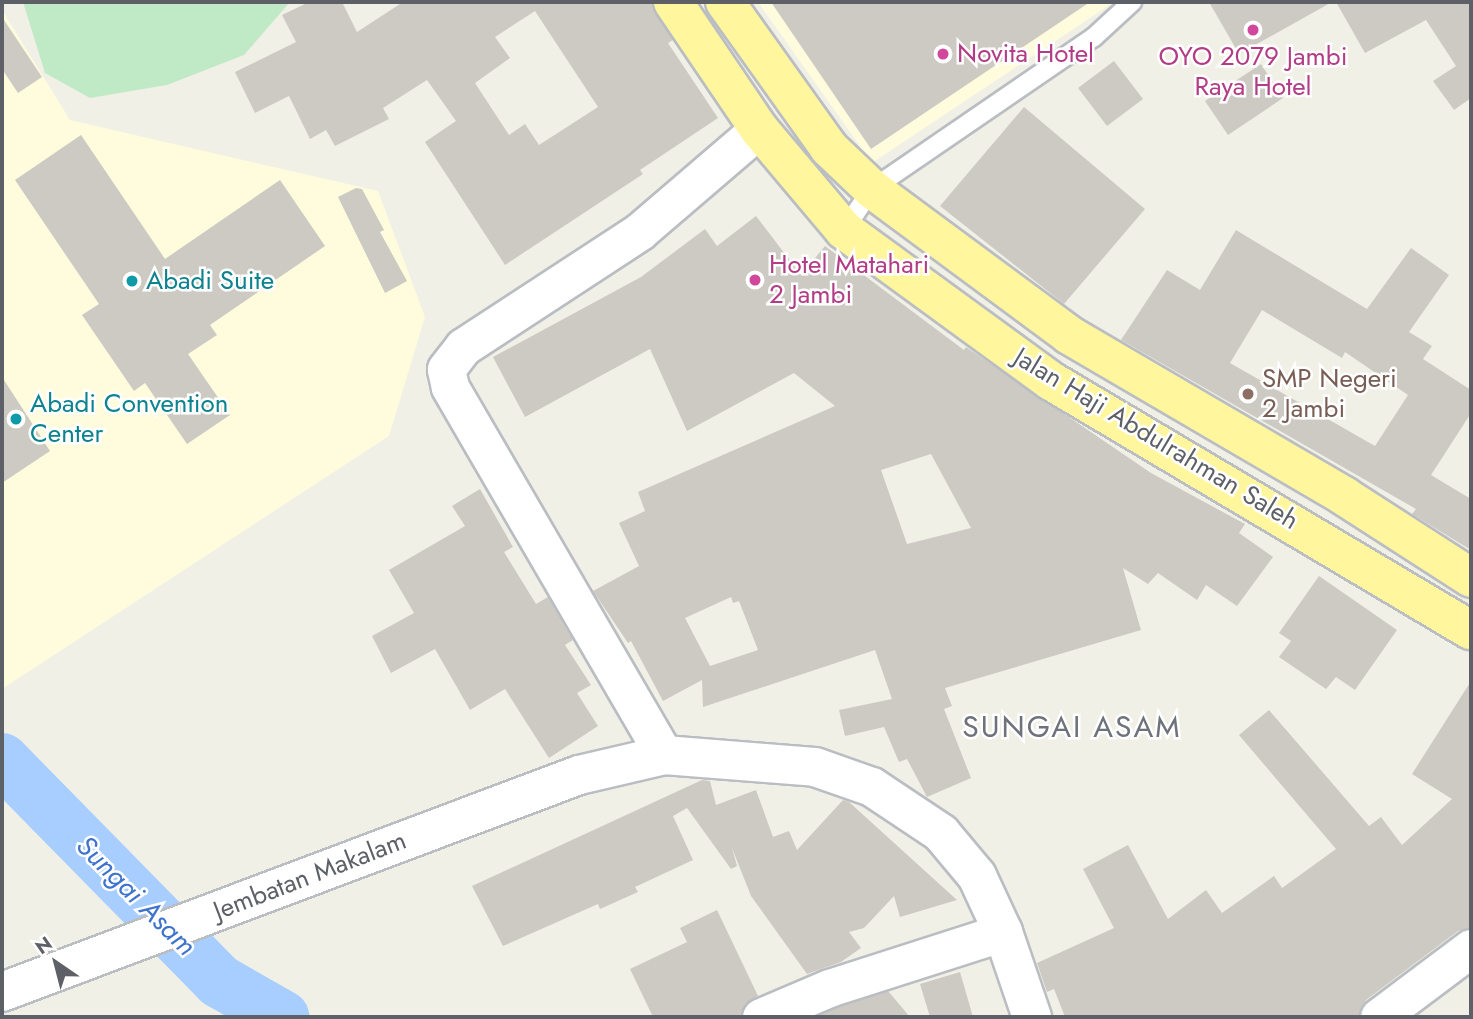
<!DOCTYPE html>
<html>
<head>
<meta charset="utf-8">
<style>
	body { margin:0 }
	#map { position:relative; width:1473px; height:1019px; overflow:hidden; background:#f1f0e6; font-family:Jost,sans-serif }
	div>[style] { position:absolute }
	[style*='--x'] { left:calc(var(--x)*1px); top:calc(var(--y)*1px); width:calc(var(--w)*1px); rotate:calc(var(--a)*1deg) }
	.commercial>* { inset:0; background:#fffbdd }
	.green>* { inset:0; background:#c0eac6 }
	.river>* { height:54px; margin:-27px; padding:0 27px; transform-origin:27px; border-radius:27px; background:#a8ceff }
	.building>* { inset:0; background:#cccac3 }
	.roads { filter:drop-shadow(2px 0 #babdc2) drop-shadow(-2px 0 #babdc2) drop-shadow(0 2px #babdc2) drop-shadow(0 -2px #babdc2) }
	.service>* { height:18px; margin:-9px; padding:0 9px; transform-origin:9px; border-radius:9px; background:#fff }
	.minor>* { height:37px; margin:-18.5px; padding:0 18.5px; transform-origin:18.5px; border-radius:18.5px; background:#fff }
	.tertiary>* { height:38px; margin:-19px; padding:0 19px; transform-origin:19px; border-radius:19px; background:#fff }
	.trunk>* { height:38px; margin:-19px; padding:0 19px; transform-origin:19px; border-radius:19px; background:#fff69e }
	.dots>* { width:19px; height:19px; translate:-50% -50%; box-sizing:border-box; border:4px solid #fff; border-radius:50% }
	span { translate:-50% -50%; white-space:nowrap; text-align:center; line-height:1.15; -webkit-text-stroke:5px #fff; paint-order:stroke }
	.hotel-label { font-size:26px; color:#b23c85 }
	.left { translate:0 -50%; text-align:left }
	.culture-label { font-size:26px; color:#0d838f }
	.education-label { font-size:26px; color:#785e54 }
	.street-label { font-size:26px; color:#5d6167 }
	.water-label { font-size:28px; color:#3e73ce; font-style:italic }
	.quarter-label { font-size:30px; color:#6e727a; letter-spacing:2px }
	.frame { position:absolute; inset:0; border:4px solid #5d6167; pointer-events:none }
	.north { position:absolute; left:21px; top:928px; width:70px; height:70px; -webkit-text-stroke:5px #fff; paint-order:stroke; rotate:325deg; font-size:19px; font-weight:700; line-height:28px; text-align:center; color:#5d6167 }
	.north::after { content:''; display:block; margin:auto; width:24px; height:32px; background:#5d6167; clip-path:polygon(50% 0,100% 100%,50% 72%,0 100%) }
</style>
</head>
<body>
<div id="map">
	<div class="commercial">
		<i style="clip-path:polygon(758px 2px,1114px 2px,872px 163px)"></i>
		<i style="clip-path:polygon(2px 10px,70px 120px,378px 191px,425px 317px,389px 436px,2px 689px)"></i>
	</div>
	<div class="green">
		<i style="clip-path:polygon(23px 2px,290px 2px,244px 55px,167px 85px,90px 98px,45px 73px)"></i>
	</div>
	<div class="river">
		<i style="--x:2;--y:760;--w:310;--a:45.5"></i>
		<i style="--x:219;--y:981;--w:73;--a:29.7"></i>
	</div>
	<div class="building">
		<i style="clip-path:polygon(evenodd,309px 2px,342px 2px,357px 32px,403px 2px,651px 2px,673px 40px,668px 43px,718px 118px,640px 170px,643px 174px,505px 265px,425px 142px,456px 121px,427px 80px,383px 108px,389px 119px,335px 146px,326px 130px,310px 139px,289px 96px,255px 113px,235px 72px,296px 42px,282px 15px,309px 2px,535px 11px,598px 107px,539px 145px,525px 124px,509px 135px,475px 83px,510px 58px,495px 37px,535px 11px)"></i>
		<i style="clip-path:polygon(771px 2px,1090px 2px,871px 149px)"></i>
		<i style="clip-path:polygon(1209px 2px,1332px 2px,1239px 54px)"></i>
		<i style="clip-path:polygon(1336px 2px,1471px 2px,1471px 98px,1454px 110px,1433px 81px,1456px 66px,1426px 20px,1365px 53px)"></i>
		<i style="clip-path:polygon(2px 17px,42px 77px,18px 93px,2px 69px)"></i>
		<i style="clip-path:polygon(1114px 61px,1143px 99px,1107px 126px,1078px 88px)"></i>
		<i style="clip-path:polygon(1261px 64px,1283px 98px,1228px 135px,1205px 101px)"></i>
		<i style="clip-path:polygon(1024px 107px,1145px 209px,1064px 304px,940px 206px)"></i>
		<i style="clip-path:polygon(81px 135px,165px 259px,280px 180px,325px 246px,210px 325px,217px 335px,188px 354px,230px 415px,187px 444px,145px 383px,134px 391px,82px 315px,99px 304px,15px 180px)"></i>
		<i style="clip-path:polygon(356px 188px,362px 189px,384px 230px,380px 232px,407px 281px,385px 293px,338px 197px)"></i>
		<i style="clip-path:polygon(evenodd,756px 216px,801px 275px,825px 246px,964px 350px,966px 347px,1151px 473px,1245px 524px,1239px 533px,1273px 557px,1237px 606px,1206px 585px,1197px 600px,1158px 573px,1148px 584px,1123px 568px,1141px 630px,945px 688px,952px 706px,944px 709px,971px 778px,927px 797px,907px 759px,899px 762px,884px 727px,845px 736px,839px 710px,892px 699px,875px 650px,703px 707px,702px 680px,663px 701px,631px 641px,628px 643px,593px 591px,639px 566px,619px 523px,645px 511px,638px 492px,835px 406px,794px 373px,687px 431px,650px 349px,525px 417px,493px 357px,641px 277px,705px 229px,717px 246px,756px 216px,931px 454px,971px 528px,907px 544px,881px 470px,931px 454px,756px 216px,731px 597px,733px 603px,739px 601px,758px 650px,710px 666px,685px 618px,731px 597px)"></i>
		<i style="clip-path:polygon(evenodd,1236px 230px,1367px 309px,1411px 248px,1449px 275px,1409px 332px,1432px 346px,1423px 359px,1471px 390px,1471px 413px,1431px 475px,1471px 499px,1471px 550px,1412px 514px,1416px 509px,1121px 340px,1167px 270px,1200px 290px,1236px 230px,1262px 310px,1342px 358px,1345px 352px,1408px 395px,1375px 446px,1230px 363px,1262px 310px)"></i>
		<i style="clip-path:polygon(2px 377px,50px 451px,2px 483px)"></i>
		<i style="clip-path:polygon(480px 489px,513px 547px,504px 552px,536px 604px,548px 597px,573px 640px,565px 645px,591px 685px,577px 693px,598px 726px,549px 758px,505px 689px,470px 710px,435px 649px,391px 673px,372px 636px,414px 613px,389px 570px,465px 526px,452px 506px)"></i>
		<i style="clip-path:polygon(1319px 576px,1397px 630px,1355px 690px,1336px 677px,1326px 689px,1279px 657px,1291px 641px,1279px 633px)"></i>
		<i style="clip-path:polygon(1471px 681px,1471px 927px,1458px 931px,1366px 1000px,1358px 1017px,1065px 1017px,1054px 989px,1047px 992px,1037px 963px,1114px 928px,1083px 869px,1128px 845px,1168px 919px,1206px 890px,1222px 913px,1274px 876px,1282px 888px,1336px 849px,1239px 735px,1269px 710px,1369px 826px,1381px 817px,1402px 845px,1452px 799px,1412px 774px)"></i>
		<i style="clip-path:polygon(702px 780px,710px 781px,716px 805px,756px 790px,773px 837px,789px 831px,797px 850px,843px 800px,849px 802px,957px 900px,900px 917px,894px 896px,864px 928px,849px 932px,861px 948px,841px 962px,807px 974px,751px 896px,732px 848px,737px 866px,731px 869px,687px 808px,673px 816px,693px 860px,635px 887px,638px 892px,600px 909px,598px 904px,503px 946px,472px 886px)"></i>
		<i style="clip-path:polygon(717px 910px,758px 996px,745px 1004px,740px 1017px,653px 1017px,630px 969px,687px 942px,680px 928px)"></i>
		<i style="clip-path:polygon(960px 972px,973px 1017px,930px 1017px,920px 984px)"></i>
		<i style="clip-path:polygon(888px 991px,910px 1017px,817px 1017px,836px 1008px)"></i>
	</div>
	<div class="roads">
		<div class="service">
			<i style="--x:844;--y:230;--w:50;--a:-55.7"></i>
			<i style="--x:872;--y:189;--w:269;--a:-34.4"></i>
			<i style="--x:1094;--y:37;--w:52;--a:-42.6"></i>
		</div>
		<div class="minor">
			<i style="--x:664;--y:755;--w:426;--a:-120.2"></i>
			<i style="--x:450;--y:387;--w:18;--a:-103"></i>
			<i style="--x:446;--y:369;--w:28;--a:-52"></i>
			<i style="--x:463;--y:347;--w:212;--a:-33.2"></i>
			<i style="--x:640;--y:231;--w:157;--a:-40.6"></i>
			<i style="--x:761;--y:1017;--w:74;--a:-23.1"></i>
			<i style="--x:829;--y:988;--w:183;--a:-17.8"></i>
			<i style="--x:1379;--y:1017;--w:115;--a:-36.9"></i>
		</div>
		<div class="tertiary">
			<i style="--x:2;--y:992;--w:616;--a:-20.61"></i>
			<i style="--x:579;--y:775;--w:87;--a:-13.2"></i>
			<i style="--x:664;--y:755;--w:151;--a:4.5"></i>
			<i style="--x:815;--y:767;--w:60;--a:19.3"></i>
			<i style="--x:872;--y:787;--w:83;--a:33.7"></i>
			<i style="--x:941;--y:833;--w:56;--a:50.1"></i>
			<i style="--x:977;--y:876;--w:62;--a:65.1"></i>
			<i style="--x:1003;--y:932;--w:90;--a:71.2"></i>
		</div>
		<div class="trunk">
			<i style="--x:673;--y:2;--w:153;--a:55.9"></i>
			<i style="--x:759;--y:129;--w:132;--a:49.9"></i>
			<i style="--x:844;--y:230;--w:256;--a:36.1"></i>
			<i style="--x:1051;--y:381;--w:488;--a:30.7"></i>
			<i style="--x:725;--y:2;--w:179;--a:54.5"></i>
			<i style="--x:829;--y:148;--w:59;--a:43.6"></i>
			<i style="--x:872;--y:189;--w:245;--a:36.5"></i>
			<i style="--x:1069;--y:335;--w:319;--a:30.3"></i>
			<i style="--x:1344;--y:496;--w:151;--a:32.8"></i>
		</div>
	</div>
	<div class="dots">
		<i style="left:1253px;top:30px;background:#d1479c"></i>
		<i style="left:943px;top:54px;background:#d1479c"></i>
		<i style="left:755px;top:280px;background:#d1479c"></i>
		<i style="left:132px;top:281px;background:#0f9aa8"></i>
		<i style="left:1248px;top:394px;background:#8d6e63"></i>
		<i style="left:16px;top:419px;background:#0f9aa8"></i>
	</div>
	<div class="hotel-label">
		<span class="left" style="left:957px;top:54px">Novita Hotel</span>
		<span style="left:1253px;top:72px">OYO 2079 Jambi<br>Raya Hotel</span>
		<span class="left" style="left:769px;top:280px">Hotel Matahari<br>2 Jambi</span>
	</div>
	<div class="culture-label">
		<span class="left" style="left:146px;top:281px">Abadi Suite</span>
		<span class="left" style="left:30px;top:419px">Abadi Convention<br>Center</span>
	</div>
	<div class="education-label">
		<span class="left" style="left:1262px;top:394px">SMP Negeri<br>2 Jambi</span>
	</div>
	<div class="street-label">
		<span style="left:1156px;top:439px;rotate:31deg">Jalan Haji Abdulrahman Saleh</span>
		<span style="left:310px;top:876px;rotate:-21deg">Jembatan Makalam</span>
	</div>
	<div class="water-label">
		<span style="left:136px;top:896px;rotate:45deg">Sungai Asam</span>
	</div>
	<div class="quarter-label">
		<span style="left:1072px;top:727px">SUNGAI ASAM</span>
	</div>
	<div class="frame"></div>
	<div class="north">N</div>
</div>
</body>
</html>
